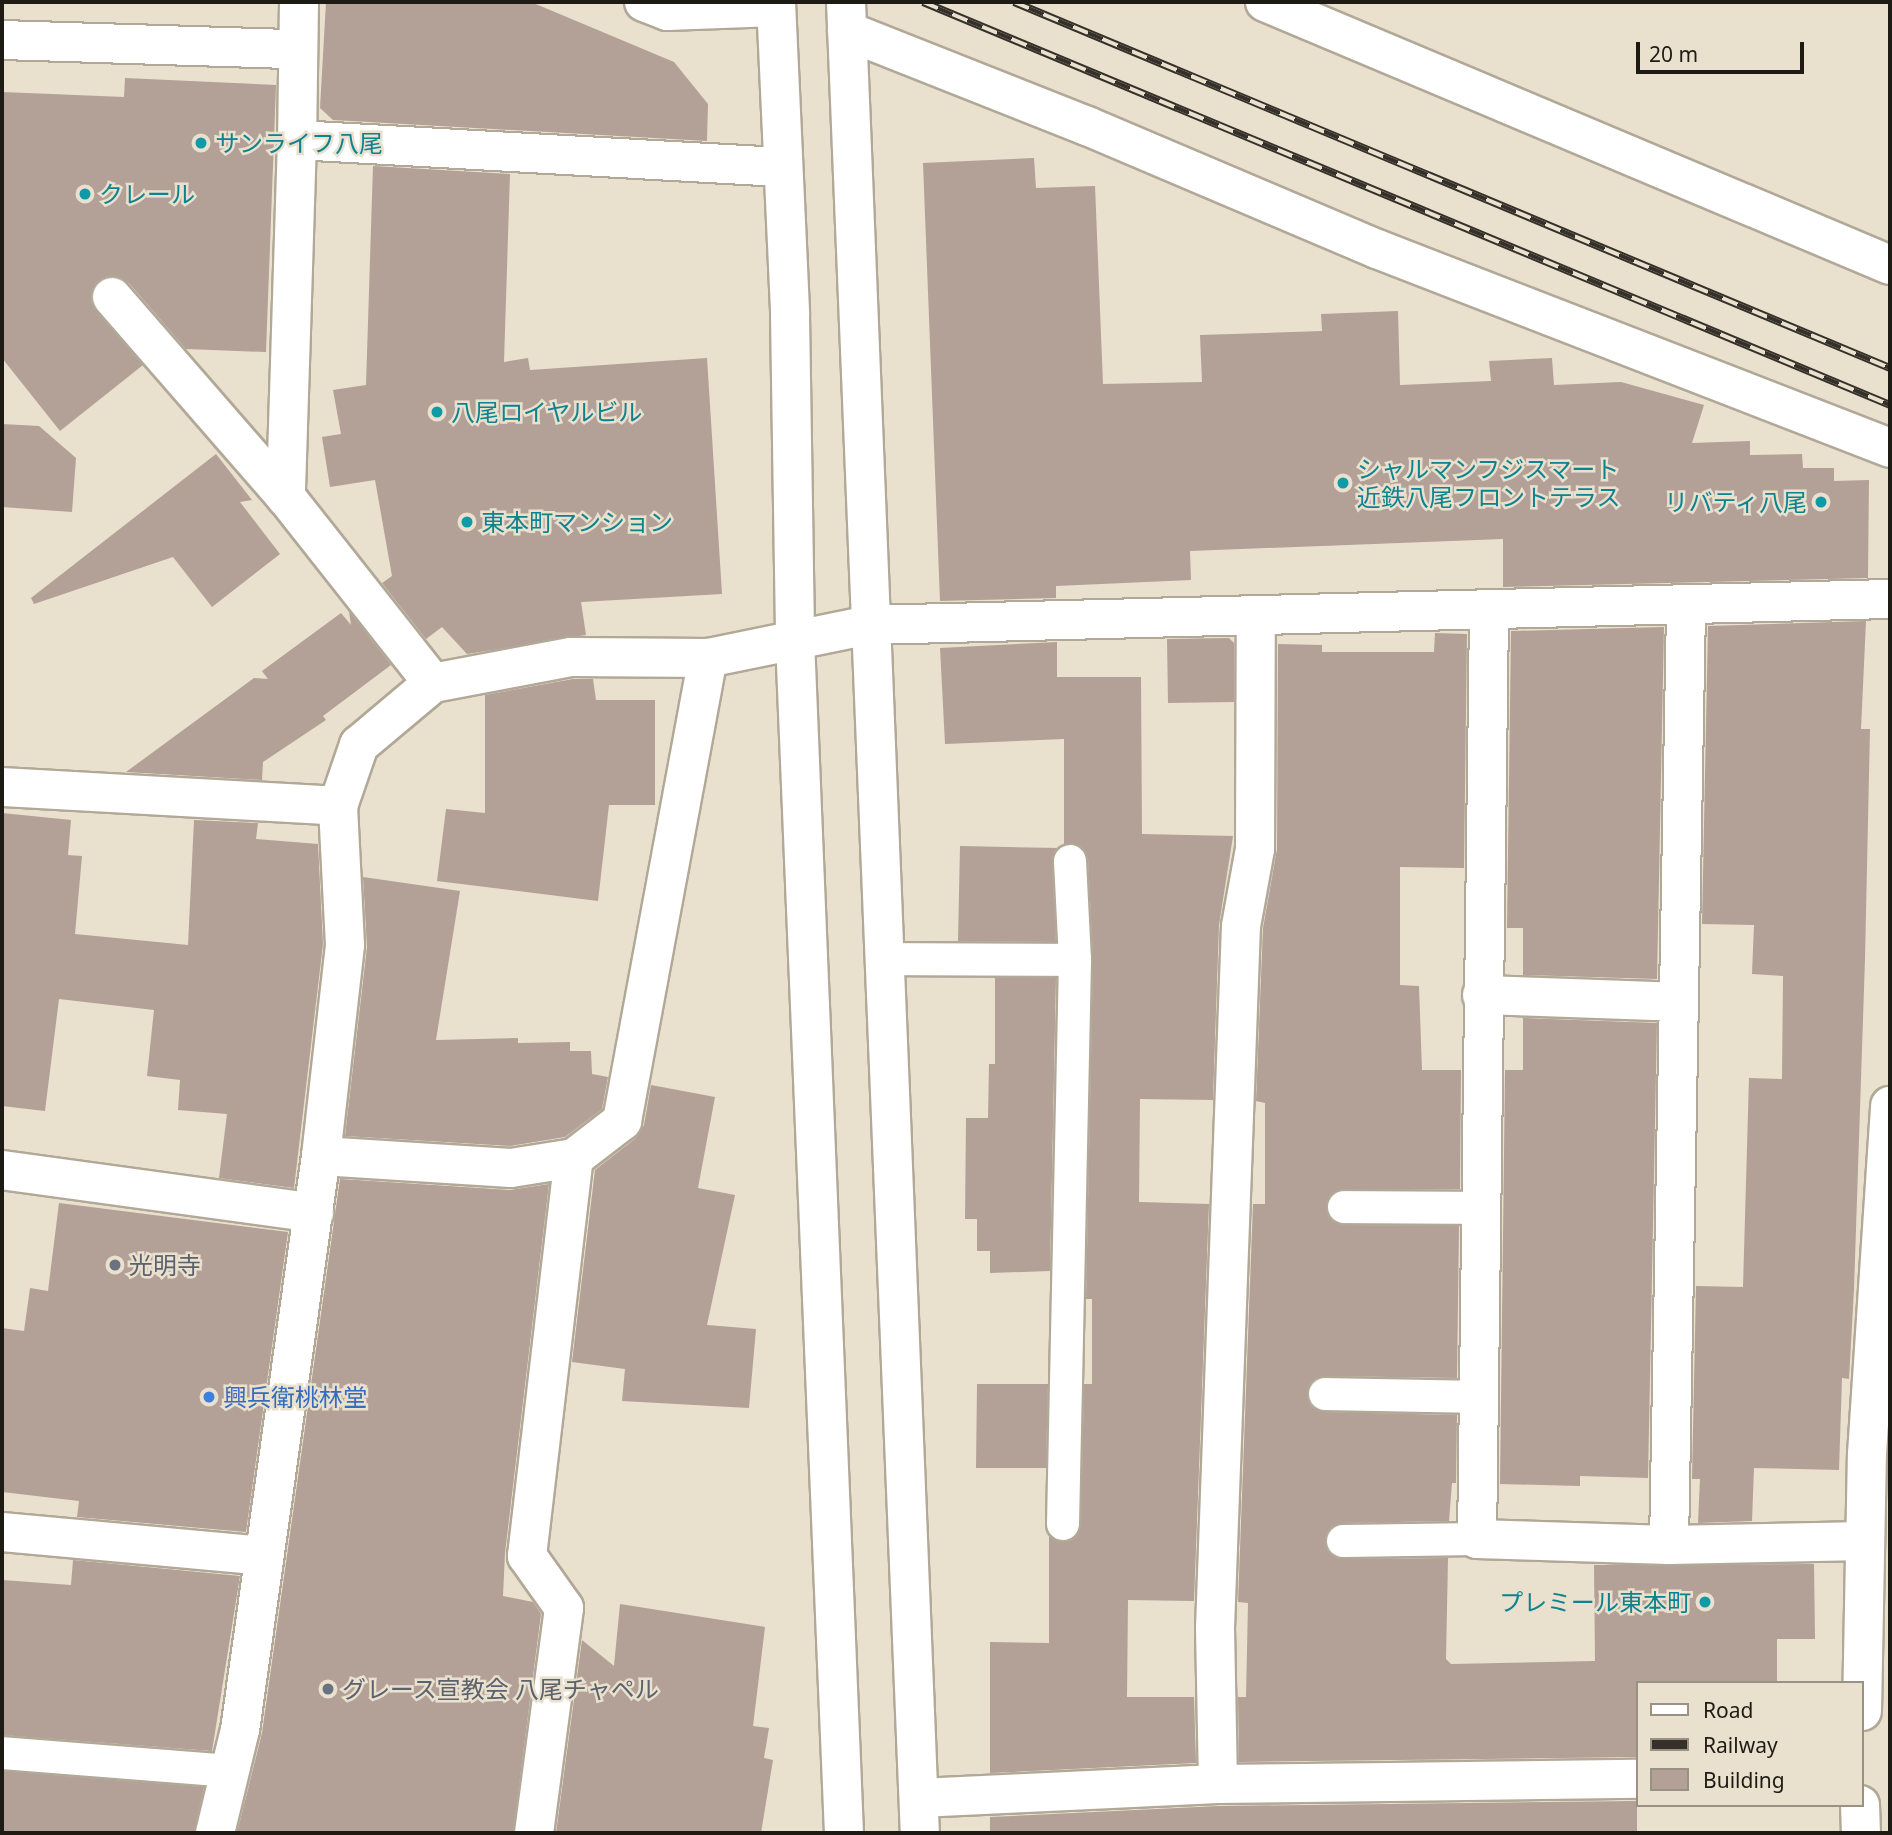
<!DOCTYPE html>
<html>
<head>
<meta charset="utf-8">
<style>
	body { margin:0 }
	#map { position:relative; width:1892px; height:1835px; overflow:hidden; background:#e9e0ce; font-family:"Noto Sans","Noto Sans JP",sans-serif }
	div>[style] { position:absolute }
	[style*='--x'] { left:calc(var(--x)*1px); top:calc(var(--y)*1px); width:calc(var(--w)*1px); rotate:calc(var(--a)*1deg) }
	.building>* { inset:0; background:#b3a097 }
	.roads { filter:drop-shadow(2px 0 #b1a897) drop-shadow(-2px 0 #b1a897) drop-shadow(0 2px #b1a897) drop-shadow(0 -2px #b1a897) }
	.lane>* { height:32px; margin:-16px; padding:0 16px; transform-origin:16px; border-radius:16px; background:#fff }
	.street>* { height:38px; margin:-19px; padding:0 19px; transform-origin:19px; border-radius:19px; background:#fff }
	.secondary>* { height:38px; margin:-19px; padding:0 19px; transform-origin:19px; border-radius:19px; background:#fff }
	.rail>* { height:8px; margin-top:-4px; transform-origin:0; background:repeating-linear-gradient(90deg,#e9e0ce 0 16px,#35312a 0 32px); box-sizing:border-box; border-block:2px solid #35312a }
	.dots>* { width:19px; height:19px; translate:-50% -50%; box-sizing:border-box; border:4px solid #e9e0ce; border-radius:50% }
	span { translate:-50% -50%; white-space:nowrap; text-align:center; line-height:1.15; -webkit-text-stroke:5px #e9e0ce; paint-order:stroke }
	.culture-label { font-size:24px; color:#0d838f }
	.left { translate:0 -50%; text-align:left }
	.right { translate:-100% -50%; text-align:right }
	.worship-label { font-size:24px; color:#5b616d }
	.shop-label { font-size:24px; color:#366cbe }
	.frame { position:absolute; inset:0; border:4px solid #1e1b15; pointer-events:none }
	.legend { position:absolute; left:1636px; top:1681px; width:228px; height:126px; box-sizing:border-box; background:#e9e0ce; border:2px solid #989184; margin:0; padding:9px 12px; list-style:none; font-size:21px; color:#1e1b15 }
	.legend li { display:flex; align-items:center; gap:14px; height:35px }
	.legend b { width:35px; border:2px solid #989184 }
	.scale { position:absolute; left:1636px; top:42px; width:168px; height:32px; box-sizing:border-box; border:4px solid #1e1b15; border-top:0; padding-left:9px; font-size:21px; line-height:24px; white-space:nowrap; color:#1e1b15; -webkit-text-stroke:5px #e9e0ce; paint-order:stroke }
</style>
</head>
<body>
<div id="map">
	<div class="building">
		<i style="clip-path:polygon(326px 2px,531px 2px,674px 62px,708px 104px,707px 141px,333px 120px,320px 108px)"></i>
		<i style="clip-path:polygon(125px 78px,276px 85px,266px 352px,186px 349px,129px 283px,107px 276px,92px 289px,91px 302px,143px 365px,60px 431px,2px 358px,2px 92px,124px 97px)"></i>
		<i style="clip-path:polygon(1034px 158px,1036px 188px,1095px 186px,1103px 384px,1202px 382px,1200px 335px,1322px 331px,1321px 314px,1398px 311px,1400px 385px,1491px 381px,1489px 361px,1552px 358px,1554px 385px,1621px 382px,1704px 405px,1692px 443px,1750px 441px,1750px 455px,1802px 454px,1803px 468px,1834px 468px,1834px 481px,1869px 480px,1868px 578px,1503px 587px,1503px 539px,1190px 551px,1191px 580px,1056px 586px,1056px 598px,940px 601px,923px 163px)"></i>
		<i style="clip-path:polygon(373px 166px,510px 174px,504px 362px,528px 358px,530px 370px,707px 358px,722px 594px,581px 602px,586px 635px,467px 654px,442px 627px,426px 639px,382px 583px,392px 576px,375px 480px,330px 487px,322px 437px,341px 434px,333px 390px,366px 385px)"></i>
		<i style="clip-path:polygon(2px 424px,39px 426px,76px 458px,72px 512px,2px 507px)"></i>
		<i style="clip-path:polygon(216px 454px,252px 500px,240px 502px,280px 554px,212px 607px,173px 557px,34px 604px,31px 598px)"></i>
		<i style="clip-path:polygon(349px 611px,391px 665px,323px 716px,326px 720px,263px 762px,262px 780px,126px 772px,254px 678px,268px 679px,262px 671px,341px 613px,351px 625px)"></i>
		<i style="clip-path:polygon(1866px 621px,1861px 729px,1870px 729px,1865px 959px,1854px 1289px,1849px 1379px,1842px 1378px,1839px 1470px,1754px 1468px,1752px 1521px,1698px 1523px,1700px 1479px,1692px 1479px,1696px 1286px,1743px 1287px,1749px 1078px,1782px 1079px,1783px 976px,1752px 974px,1754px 925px,1702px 924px,1708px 626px)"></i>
		<i style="clip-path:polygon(1664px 627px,1657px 979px,1523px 975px,1523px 928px,1507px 928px,1511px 631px)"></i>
		<i style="clip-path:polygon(1435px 633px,1467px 634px,1464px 868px,1400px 867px,1400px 985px,1419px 986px,1422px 1070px,1461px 1070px,1460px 1189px,1343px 1189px,1329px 1197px,1326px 1208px,1334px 1222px,1343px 1225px,1459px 1226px,1457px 1378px,1325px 1376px,1310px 1384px,1307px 1394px,1315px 1409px,1325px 1412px,1457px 1415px,1456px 1483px,1452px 1483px,1449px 1521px,1342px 1523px,1327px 1533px,1327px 1550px,1343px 1559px,1448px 1558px,1446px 1659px,1451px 1664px,1595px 1661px,1594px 1565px,1814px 1564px,1815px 1639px,1777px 1639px,1777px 1683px,1637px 1683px,1637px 1757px,1239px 1762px,1238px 1697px,1246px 1697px,1248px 1603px,1238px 1602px,1253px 1204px,1265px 1204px,1265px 1103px,1256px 1101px,1263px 928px,1277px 849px,1278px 644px,1322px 645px,1322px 652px,1434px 652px)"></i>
		<i style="clip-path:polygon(1229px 638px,1234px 643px,1234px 702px,1168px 703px,1167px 639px)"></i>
		<i style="clip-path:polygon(1057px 642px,1057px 677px,1141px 677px,1142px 834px,1233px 836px,1219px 925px,1213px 1100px,1140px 1099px,1139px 1202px,1209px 1204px,1194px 1601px,1128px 1600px,1127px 1697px,1194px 1697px,1196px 1763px,990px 1773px,990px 1642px,1049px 1643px,1049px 1535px,1062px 1542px,1071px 1540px,1081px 1524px,1084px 1384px,1092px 1384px,1092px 1299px,1086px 1299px,1093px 959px,1088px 859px,1079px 845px,1064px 844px,1064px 739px,945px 744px,940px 648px)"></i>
		<i style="clip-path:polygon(573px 679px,593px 679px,596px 700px,655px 700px,655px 805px,609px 805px,598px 901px,437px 881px,446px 809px,485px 813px,485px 695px)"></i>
		<i style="clip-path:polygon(2px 813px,71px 820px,68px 855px,82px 856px,75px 934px,188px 945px,194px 820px,258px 823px,256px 839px,318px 844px,323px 944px,294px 1188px,219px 1178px,227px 1114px,178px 1110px,180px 1080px,147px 1076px,154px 1010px,59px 999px,45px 1111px,2px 1106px)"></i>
		<i style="clip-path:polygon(960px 846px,1058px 848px,1052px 862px,1056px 942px,958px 941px)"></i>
		<i style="clip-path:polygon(363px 877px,460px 891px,436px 1040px,518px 1038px,518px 1043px,570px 1042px,570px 1051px,591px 1051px,592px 1074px,608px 1077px,602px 1109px,565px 1137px,510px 1146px,345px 1136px,367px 947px)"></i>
		<i style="clip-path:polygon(995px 978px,1056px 978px,1050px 1271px,990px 1273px,990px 1251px,977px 1251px,977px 1219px,965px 1219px,966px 1118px,988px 1118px,989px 1064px,995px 1064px)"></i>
		<i style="clip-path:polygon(1523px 1018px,1657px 1023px,1648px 1478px,1580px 1476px,1580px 1486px,1500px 1484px,1505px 1070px,1523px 1070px)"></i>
		<i style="clip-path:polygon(651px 1085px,715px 1097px,698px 1188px,735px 1195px,707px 1325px,756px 1329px,749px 1408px,622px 1401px,625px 1369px,572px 1362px,595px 1170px,636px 1138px,644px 1125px)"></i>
		<i style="clip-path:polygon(340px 1179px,510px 1190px,549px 1184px,505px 1553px,503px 1596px,533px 1602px,541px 1614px,513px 1833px,237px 1833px,262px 1733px)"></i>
		<i style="clip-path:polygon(59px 1203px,288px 1232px,246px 1532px,77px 1517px,79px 1501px,2px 1492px,2px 1328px,24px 1331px,30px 1288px,48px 1291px)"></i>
		<i style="clip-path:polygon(977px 1384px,1048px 1384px,1046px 1468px,976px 1468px)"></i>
		<i style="clip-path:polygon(73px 1560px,240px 1576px,212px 1751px,2px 1735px,2px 1580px,71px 1585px)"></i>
		<i style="clip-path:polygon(620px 1604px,765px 1627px,753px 1726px,769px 1728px,764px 1758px,773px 1760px,761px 1833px,556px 1833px,582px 1640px,614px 1666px)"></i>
		<i style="clip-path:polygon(2px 1771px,204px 1787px,194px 1833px,2px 1833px)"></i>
		<i style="clip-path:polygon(1637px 1801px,1637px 1833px,990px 1833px,990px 1817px,1219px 1806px)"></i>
	</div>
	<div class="roads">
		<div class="lane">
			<i style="--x:883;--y:959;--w:192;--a:0.3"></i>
			<i style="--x:1344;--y:1207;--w:136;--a:0.4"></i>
			<i style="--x:1325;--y:1394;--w:154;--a:1.1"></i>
			<i style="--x:1063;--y:1524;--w:564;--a:-88.78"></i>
			<i style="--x:1075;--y:960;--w:99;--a:-92.9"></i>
			<i style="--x:1343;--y:1541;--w:134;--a:-0.9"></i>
			<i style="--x:2;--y:1753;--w:229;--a:4.5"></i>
		</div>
		<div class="street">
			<i style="--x:299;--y:2;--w:138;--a:90.8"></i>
			<i style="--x:297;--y:140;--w:487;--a:3.2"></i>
			<i style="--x:644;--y:2;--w:25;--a:21"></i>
			<i style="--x:667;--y:11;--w:109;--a:-2.1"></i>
			<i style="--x:847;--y:31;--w:258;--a:21.6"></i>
			<i style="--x:1087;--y:126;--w:315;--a:23"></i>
			<i style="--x:1377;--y:249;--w:550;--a:21.2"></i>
			<i style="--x:2;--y:40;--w:294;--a:1.8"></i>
			<i style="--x:297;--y:140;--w:357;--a:91.8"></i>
			<i style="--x:286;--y:497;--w:237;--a:51.7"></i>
			<i style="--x:112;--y:297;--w:265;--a:49"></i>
			<i style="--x:1489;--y:613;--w:926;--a:90.74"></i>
			<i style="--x:1477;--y:1539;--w:192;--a:1.8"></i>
			<i style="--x:1669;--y:1545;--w:196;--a:-1.2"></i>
			<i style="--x:2;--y:787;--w:337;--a:3.2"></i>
			<i style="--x:1482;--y:995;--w:196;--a:2"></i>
			<i style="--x:321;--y:1156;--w:190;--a:3.6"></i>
			<i style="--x:511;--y:1168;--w:64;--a:-9"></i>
			<i style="--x:574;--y:1158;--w:61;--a:-37.6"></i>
			<i style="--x:622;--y:1121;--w:471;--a:-79.5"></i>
			<i style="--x:2;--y:1170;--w:315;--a:7.8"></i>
			<i style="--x:2;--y:1532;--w:263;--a:5.2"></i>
			<i style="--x:1669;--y:1545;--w:939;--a:-88.96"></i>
			<i style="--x:1862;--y:1711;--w:257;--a:-88.9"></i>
			<i style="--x:1867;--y:1454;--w:349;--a:-86.2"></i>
			<i style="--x:1218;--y:1784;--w:156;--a:-91.1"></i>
			<i style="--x:1215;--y:1628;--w:702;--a:-87.88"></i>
			<i style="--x:1241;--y:926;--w:78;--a:-79.7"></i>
			<i style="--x:1255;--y:849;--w:231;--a:-89.8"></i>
			<i style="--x:919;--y:1798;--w:299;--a:-2.7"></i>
			<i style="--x:1218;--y:1784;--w:420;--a:-0.7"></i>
			<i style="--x:1860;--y:1805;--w:28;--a:88"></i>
			<i style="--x:215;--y:1833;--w:106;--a:-76.4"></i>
			<i style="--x:240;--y:1730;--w:580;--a:-81.97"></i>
			<i style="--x:321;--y:1156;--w:212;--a:-83.5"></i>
			<i style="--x:345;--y:945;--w:139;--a:-92.9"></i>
			<i style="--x:338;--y:806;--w:65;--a:-71"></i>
			<i style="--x:359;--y:745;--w:97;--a:-40"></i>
			<i style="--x:433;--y:683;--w:140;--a:-10.7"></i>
			<i style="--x:571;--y:657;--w:137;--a:0.4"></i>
			<i style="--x:708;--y:658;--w:164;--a:-11.6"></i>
			<i style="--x:869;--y:625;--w:1021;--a:-1.46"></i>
			<i style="--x:534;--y:1833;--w:227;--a:-82.4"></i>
			<i style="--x:564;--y:1608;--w:64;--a:-125.4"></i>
			<i style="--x:527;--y:1556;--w:401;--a:-83.3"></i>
		</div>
		<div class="secondary">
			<i style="--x:776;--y:2;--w:313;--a:87.4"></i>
			<i style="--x:790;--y:315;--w:325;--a:89.1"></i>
			<i style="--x:795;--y:640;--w:1194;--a:87.65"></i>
			<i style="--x:846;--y:2;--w:1832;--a:87.69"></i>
			<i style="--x:1265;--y:2;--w:678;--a:22.82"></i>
		</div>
	</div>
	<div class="rail">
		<i style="--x:923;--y:2;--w:1048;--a:22.62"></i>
		<i style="--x:1014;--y:2;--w:949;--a:22.68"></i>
	</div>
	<div class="dots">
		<i style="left:201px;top:143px;background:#0f9aa8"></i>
		<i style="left:85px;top:194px;background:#0f9aa8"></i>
		<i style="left:437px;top:412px;background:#0f9aa8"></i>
		<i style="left:1343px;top:483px;background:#0f9aa8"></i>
		<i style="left:1821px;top:502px;background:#0f9aa8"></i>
		<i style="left:467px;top:522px;background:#0f9aa8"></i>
		<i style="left:115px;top:1265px;background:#6b7280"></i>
		<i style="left:209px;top:1397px;background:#3f7fe0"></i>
		<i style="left:1705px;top:1602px;background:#0f9aa8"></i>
		<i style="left:328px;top:1689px;background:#6b7280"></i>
	</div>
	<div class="culture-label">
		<span class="left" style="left:215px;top:143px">サンライフ八尾</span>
		<span class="left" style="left:99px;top:194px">クレール</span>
		<span class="left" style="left:451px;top:412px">八尾ロイヤルビル</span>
		<span class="left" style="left:1357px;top:483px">シャルマンフジスマート<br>近鉄八尾フロントテラス</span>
		<span class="right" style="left:1807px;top:502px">リバティ八尾</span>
		<span class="left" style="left:481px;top:522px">東本町マンション</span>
		<span class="right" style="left:1691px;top:1602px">プレミール東本町</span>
	</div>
	<div class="worship-label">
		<span class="left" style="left:129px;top:1265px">光明寺</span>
		<span class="left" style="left:342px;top:1689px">グレース宣教会 八尾チャペル</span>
	</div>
	<div class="shop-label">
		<span class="left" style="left:223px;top:1397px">興兵衛桃林堂</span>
	</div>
	<div class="frame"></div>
	<ul class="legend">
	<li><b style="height:9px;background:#fff"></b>Road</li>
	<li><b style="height:9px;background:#35312a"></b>Railway</li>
	<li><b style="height:19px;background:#b3a097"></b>Building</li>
	</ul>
	<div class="scale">20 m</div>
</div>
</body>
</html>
